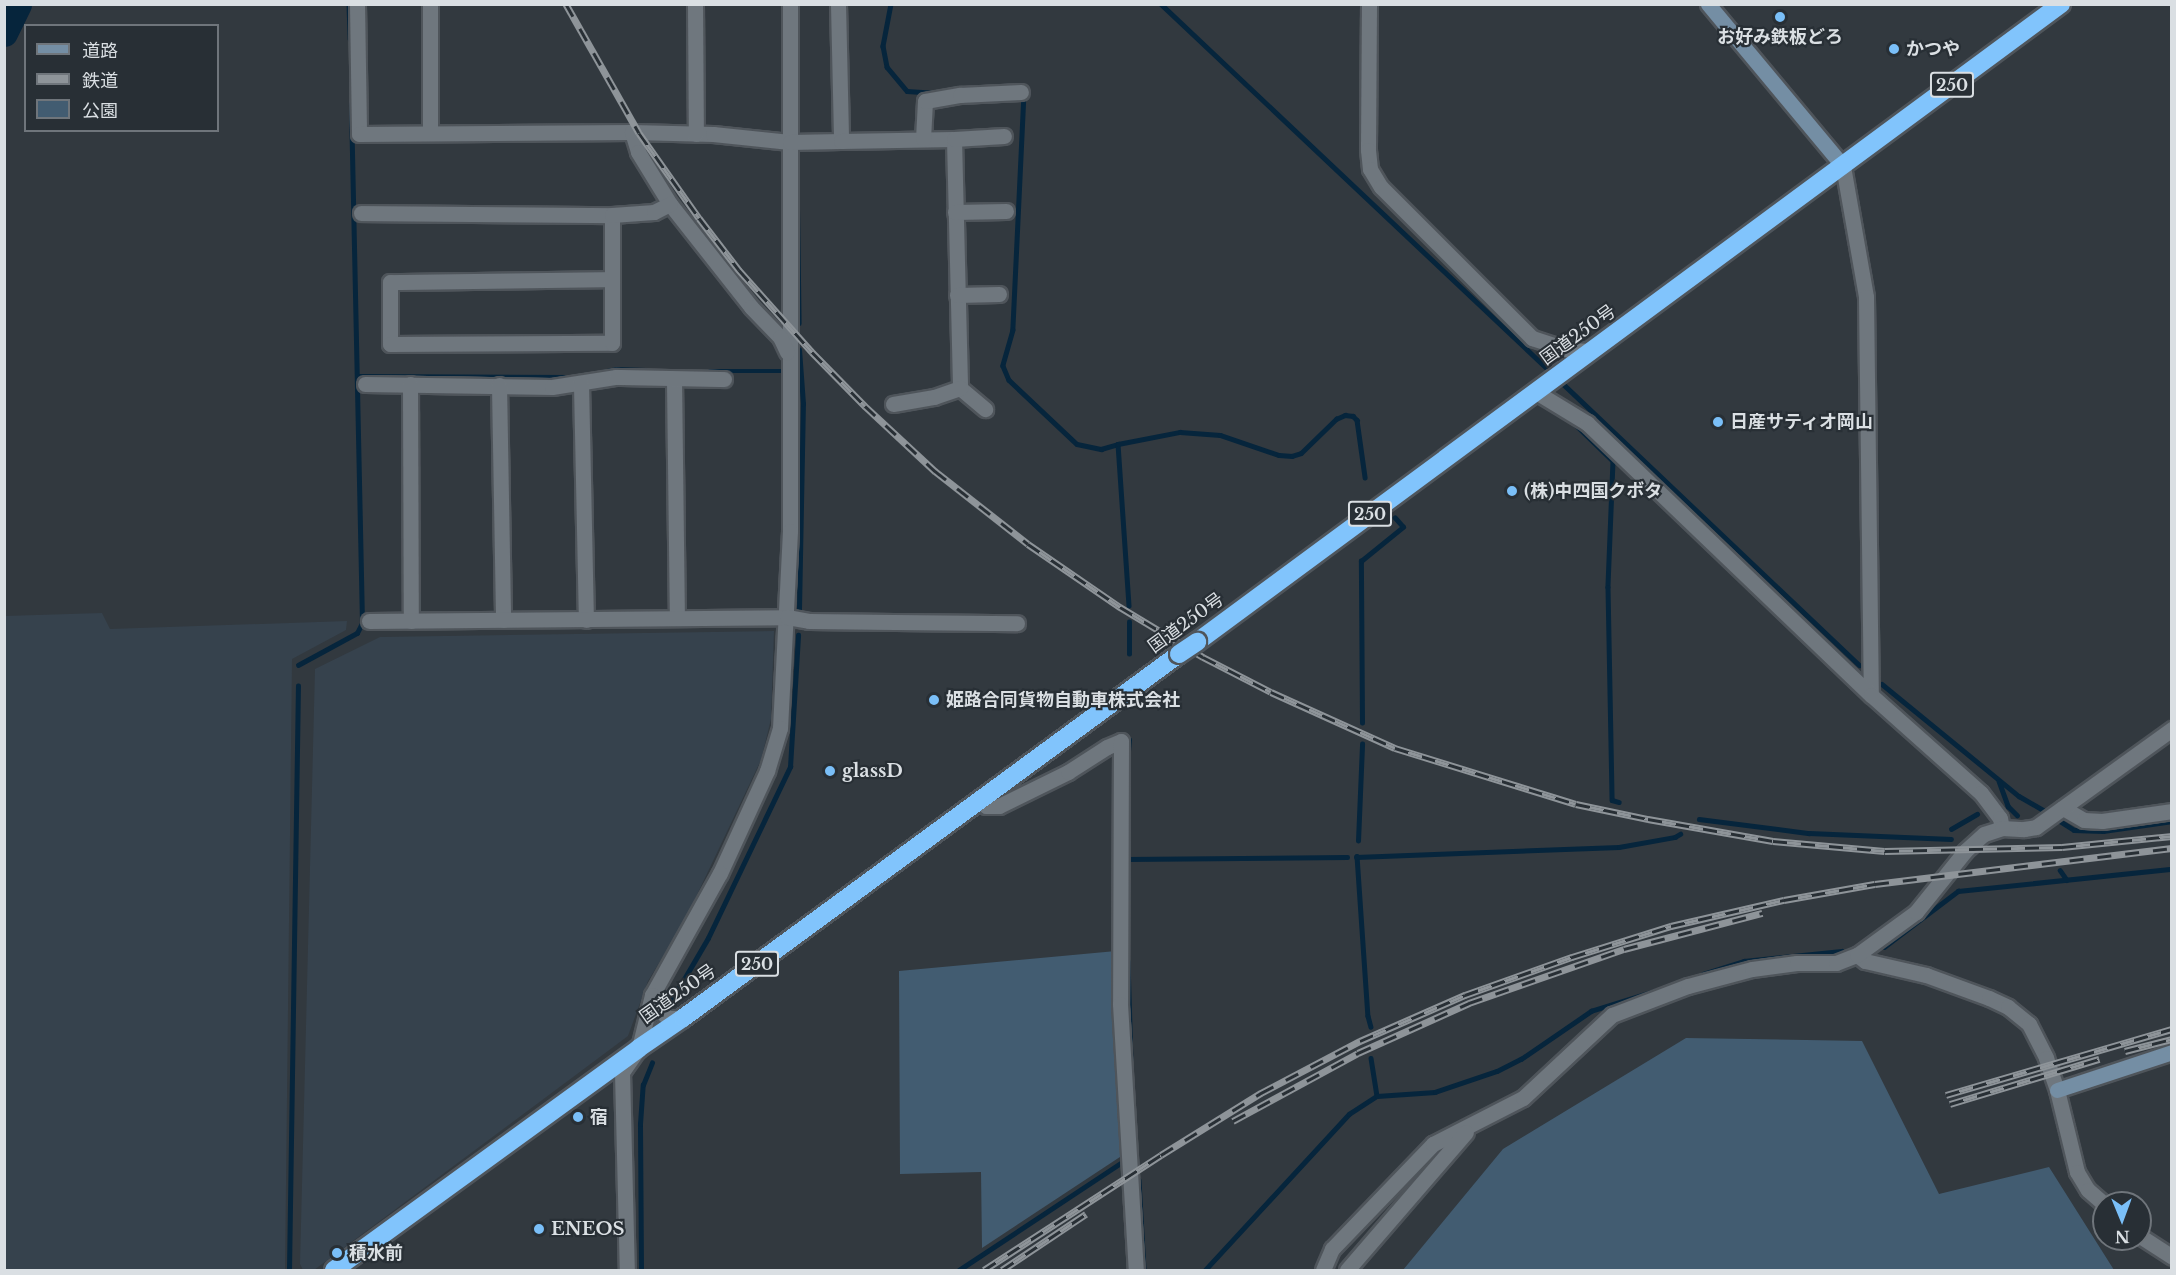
<!DOCTYPE html>
<html>
<head>
<meta charset="utf-8">
<style>
	body { margin:0 }
	#map { position:relative; width:2176px; height:1275px; overflow:hidden; background:#32393f; font-family:"Libre Baskerville","Noto Sans JP",serif }
	div>[style] { position:absolute }
	[style*='--x'] { left:calc(var(--x)*1px); top:calc(var(--y)*1px); width:calc(var(--w)*1px); rotate:calc(var(--a)*1deg) }
	.built>* { inset:0; background:#36424d }
	.green>* { inset:0; background:#425c71 }
	.stream>* { height:4.5px; margin:-2.25px; padding:0 2.25px; transform-origin:2.25px; border-radius:2.25px; background:#06253c }
	.river>* { height:27px; margin:-13.5px; padding:0 13.5px; transform-origin:13.5px; border-radius:13.5px; background:#06253c }
	.roads { filter:drop-shadow(2px 0 #4f555b) drop-shadow(-2px 0 #4f555b) drop-shadow(0 2px #4f555b) drop-shadow(0 -2px #4f555b) }
	.street>* { height:15px; margin:-7.5px; padding:0 7.5px; transform-origin:7.5px; border-radius:7.5px; background:#6f777e }
	.secondary>* { height:15px; margin:-7.5px; padding:0 7.5px; transform-origin:7.5px; border-radius:7.5px; background:#748ea4 }
	.highway>* { height:18px; margin:-9px; padding:0 9px; transform-origin:9px; border-radius:9px; background:#81c4fc }
	.rail>* { height:7px; margin-top:-3.5px; transform-origin:0; background:repeating-linear-gradient(90deg,#282f35 0 14px,#8e9499 0 28px); box-sizing:border-box; border-block:2px solid #8e9499 }
	.bridges { filter:drop-shadow(2px 0 #4f555b) drop-shadow(-2px 0 #4f555b) drop-shadow(0 2px #4f555b) drop-shadow(0 -2px #4f555b) }
	.highway-bridge>* { height:18px; margin:-9px; padding:0 9px; transform-origin:9px; border-radius:9px; background:#81c4fc }
	.dots>* { width:16px; height:16px; translate:-50% -50%; box-sizing:border-box; border:3px solid #282f35; border-radius:50% }
	span { translate:-50% -50%; white-space:nowrap; text-align:center; line-height:1.15; -webkit-text-stroke:4.5px #282f35; paint-order:stroke }
	.shield-label span { padding:2px 4px; background:#282f35; border:2px solid; border-radius:4px; -webkit-text-stroke-width:0 }
	.shield-label { font-size:16px; color:#dadfe3; font-weight:700 }
	.poi-label { font-size:18px; color:#dadfe3; font-weight:700 }
	.left { translate:0 -50%; text-align:left }
	.street-label { font-size:18px; color:#dadfe3 }
	.frame { position:absolute; inset:0; border:6px solid #dadfe3; pointer-events:none }
	.legend { position:absolute; left:24px; top:24px; width:195px; height:108px; box-sizing:border-box; background:#282f35; border:2px solid #6f757b; margin:0; padding:8px 10px; list-style:none; font-size:18px; color:#dadfe3 }
	.legend li { display:flex; align-items:center; gap:12px; height:30px }
	.legend b { width:30px; border:2px solid #6f757b }
	.north { position:absolute; left:2092px; top:1191px; width:60px; height:60px; box-sizing:border-box; background:#282f35; border:2px solid #6f757b; border-radius:50%; rotate:179deg; font-size:16px; font-weight:700; line-height:24px; text-align:center; color:#dadfe3 }
	.north::after { content:''; display:block; margin:auto; width:21px; height:27px; background:#7abff8; clip-path:polygon(50% 0,100% 100%,50% 72%,0 100%) }
</style>
</head>
<body>
<div id="map">
	<div class="built">
		<i style="clip-path:polygon(102px 613px,110px 629px,347px 621px,346px 630px,292px 659px,285px 1270px,5px 1270px,5px 616px)"></i>
		<i style="clip-path:polygon(774px 631px,771px 719px,761px 760px,684px 922px,648px 981px,628px 1036px,314px 1270px,303px 1270px,300px 1264px,315px 669px,380px 637px)"></i>
	</div>
	<div class="green">
		<i style="clip-path:polygon(1116px 951px,1123px 1155px,982px 1248px,981px 1172px,900px 1174px,899px 971px)"></i>
		<i style="clip-path:polygon(1686px 1038px,1862px 1041px,1939px 1194px,2049px 1167px,2114px 1270px,1403px 1270px,1503px 1149px)"></i>
	</div>
	<div class="stream">
		<i style="--x:349;--y:4;--w:35;--a:88"></i>
		<i style="--x:891;--y:4;--w:43;--a:100.8"></i>
		<i style="--x:883;--y:46;--w:21;--a:79"></i>
		<i style="--x:887;--y:67;--w:31;--a:50"></i>
		<i style="--x:907;--y:91;--w:26;--a:4"></i>
		<i style="--x:1161;--y:4;--w:539;--a:43.35"></i>
		<i style="--x:1024;--y:93;--w:237;--a:92.7"></i>
		<i style="--x:1013;--y:330;--w:37;--a:106"></i>
		<i style="--x:1003;--y:366;--w:15;--a:67"></i>
		<i style="--x:1009;--y:380;--w:93;--a:43.3"></i>
		<i style="--x:1077;--y:444;--w:25;--a:12"></i>
		<i style="--x:1101;--y:449;--w:18;--a:-16"></i>
		<i style="--x:1118;--y:444;--w:162;--a:86.1"></i>
		<i style="--x:797;--y:173;--w:150;--a:89.2"></i>
		<i style="--x:710;--y:371;--w:73;--a:0"></i>
		<i style="--x:603;--y:372;--w:13;--a:-13"></i>
		<i style="--x:616;--y:369;--w:29;--a:2"></i>
		<i style="--x:357;--y:376;--w:214;--a:0.3"></i>
		<i style="--x:1559;--y:380;--w:414;--a:43.5"></i>
		<i style="--x:1576;--y:425;--w:52;--a:44.2"></i>
		<i style="--x:1613;--y:461;--w:126;--a:92.3"></i>
		<i style="--x:1608;--y:587;--w:213;--a:88.9"></i>
		<i style="--x:1612;--y:800;--w:7;--a:16"></i>
		<i style="--x:1118;--y:444;--w:63;--a:-11"></i>
		<i style="--x:1180;--y:432;--w:40;--a:4.3"></i>
		<i style="--x:1220;--y:435;--w:62;--a:18.7"></i>
		<i style="--x:1279;--y:455;--w:13;--a:4"></i>
		<i style="--x:1292;--y:456;--w:9;--a:-18"></i>
		<i style="--x:1301;--y:453;--w:49;--a:-44.2"></i>
		<i style="--x:1336;--y:419;--w:10;--a:-24"></i>
		<i style="--x:1345;--y:415;--w:8;--a:7"></i>
		<i style="--x:1353;--y:416;--w:6;--a:45"></i>
		<i style="--x:1357;--y:420;--w:58;--a:82"></i>
		<i style="--x:799;--y:609;--w:205;--a:-88.9"></i>
		<i style="--x:803;--y:404;--w:54;--a:-94.2"></i>
		<i style="--x:1129;--y:654;--w:32;--a:-90"></i>
		<i style="--x:298;--y:665;--w:67;--a:-28.5"></i>
		<i style="--x:357;--y:633;--w:11;--a:-63"></i>
		<i style="--x:362;--y:623;--w:518;--a:-91.22"></i>
		<i style="--x:1882;--y:684;--w:177;--a:39.3"></i>
		<i style="--x:2019;--y:796;--w:34;--a:30"></i>
		<i style="--x:1362;--y:723;--w:162;--a:-90.4"></i>
		<i style="--x:1361;--y:561;--w:54;--a:-39"></i>
		<i style="--x:1403;--y:527;--w:12;--a:-132"></i>
		<i style="--x:1128;--y:751;--w:11;--a:-85"></i>
		<i style="--x:1999;--y:781;--w:27;--a:70"></i>
		<i style="--x:2008;--y:806;--w:13;--a:45"></i>
		<i style="--x:2055;--y:818;--w:22;--a:32"></i>
		<i style="--x:2074;--y:830;--w:29;--a:2"></i>
		<i style="--x:2103;--y:831;--w:70;--a:-8.2"></i>
		<i style="--x:1699;--y:819;--w:111;--a:7.3"></i>
		<i style="--x:1809;--y:833;--w:142;--a:2.4"></i>
		<i style="--x:1951;--y:829;--w:30;--a:-30"></i>
		<i style="--x:1358;--y:841;--w:97;--a:-87.6"></i>
		<i style="--x:1357;--y:856;--w:160;--a:86.1"></i>
		<i style="--x:1368;--y:1016;--w:11;--a:75"></i>
		<i style="--x:1356;--y:857;--w:263;--a:-2.2"></i>
		<i style="--x:1619;--y:847;--w:57;--a:-10.1"></i>
		<i style="--x:1675;--y:837;--w:6;--a:-31"></i>
		<i style="--x:1126;--y:859;--w:221;--a:-0.5"></i>
		<i style="--x:2060;--y:870;--w:12;--a:55"></i>
		<i style="--x:1884;--y:947;--w:93;--a:-37.1"></i>
		<i style="--x:1958;--y:891;--w:215;--a:-5.9"></i>
		<i style="--x:1128;--y:961;--w:99;--a:88.3"></i>
		<i style="--x:1703;--y:974;--w:43;--a:-17.6"></i>
		<i style="--x:1744;--y:961;--w:98;--a:-5.9"></i>
		<i style="--x:673;--y:998;--w:69;--a:-59.7"></i>
		<i style="--x:708;--y:938;--w:190;--a:-64.4"></i>
		<i style="--x:790;--y:767;--w:132;--a:-86.5"></i>
		<i style="--x:1371;--y:1058;--w:38;--a:81"></i>
		<i style="--x:1139;--y:1180;--w:90;--a:86.8"></i>
		<i style="--x:289;--y:1270;--w:584;--a:-89.12"></i>
		<i style="--x:641;--y:1270;--w:146;--a:-90.4"></i>
		<i style="--x:640;--y:1124;--w:39;--a:-86"></i>
		<i style="--x:643;--y:1085;--w:24;--a:-68"></i>
		<i style="--x:959;--y:1270;--w:201;--a:-33.5"></i>
		<i style="--x:1205;--y:1270;--w:212;--a:-47.3"></i>
		<i style="--x:1349;--y:1114;--w:33;--a:-33"></i>
		<i style="--x:1377;--y:1096;--w:58;--a:-3.9"></i>
		<i style="--x:1435;--y:1092;--w:65;--a:-18.7"></i>
		<i style="--x:1497;--y:1071;--w:27;--a:-27"></i>
		<i style="--x:1521;--y:1059;--w:85;--a:-34.4"></i>
		<i style="--x:1591;--y:1011;--w:70;--a:-17.4"></i>
	</div>
	<div class="river">
		<i style="--x:4;--y:33;--w:32;--a:-64"></i>
	</div>
	<div class="roads">
		<div class="street">
			<i style="--x:357;--y:4;--w:130;--a:89.1"></i>
			<i style="--x:359;--y:134;--w:273;--a:-0.4"></i>
			<i style="--x:632;--y:132;--w:81;--a:1.4"></i>
			<i style="--x:713;--y:134;--w:77;--a:5.9"></i>
			<i style="--x:790;--y:142;--w:389;--a:90"></i>
			<i style="--x:790;--y:531;--w:197;--a:92.9"></i>
			<i style="--x:780;--y:728;--w:45;--a:106.8"></i>
			<i style="--x:767;--y:771;--w:112;--a:114.7"></i>
			<i style="--x:720;--y:873;--w:140;--a:119.1"></i>
			<i style="--x:652;--y:995;--w:55;--a:103.8"></i>
			<i style="--x:639;--y:1048;--w:29;--a:125"></i>
			<i style="--x:622;--y:1072;--w:198;--a:88.6"></i>
			<i style="--x:430;--y:4;--w:128;--a:90"></i>
			<i style="--x:695;--y:4;--w:130;--a:89.6"></i>
			<i style="--x:790;--y:4;--w:138;--a:90"></i>
			<i style="--x:790;--y:142;--w:51;--a:-1.1"></i>
			<i style="--x:838;--y:4;--w:137;--a:88.7"></i>
			<i style="--x:841;--y:141;--w:113;--a:-1"></i>
			<i style="--x:954;--y:139;--w:249;--a:88.6"></i>
			<i style="--x:960;--y:388;--w:33;--a:40"></i>
			<i style="--x:1369;--y:4;--w:146;--a:90.4"></i>
			<i style="--x:1368;--y:150;--w:19;--a:84"></i>
			<i style="--x:1370;--y:169;--w:21;--a:59"></i>
			<i style="--x:1381;--y:187;--w:214;--a:45"></i>
			<i style="--x:1532;--y:338;--w:40;--a:18"></i>
			<i style="--x:1570;--y:350;--w:21;--a:3"></i>
			<i style="--x:632;--y:132;--w:21;--a:73"></i>
			<i style="--x:638;--y:152;--w:61;--a:58.4"></i>
			<i style="--x:670;--y:204;--w:131;--a:51.8"></i>
			<i style="--x:751;--y:307;--w:42;--a:46"></i>
			<i style="--x:780;--y:337;--w:17;--a:65"></i>
			<i style="--x:923;--y:139;--w:38;--a:-87"></i>
			<i style="--x:925;--y:101;--w:36;--a:-10"></i>
			<i style="--x:960;--y:95;--w:61;--a:-2.8"></i>
			<i style="--x:954;--y:139;--w:50;--a:-3.4"></i>
			<i style="--x:1843;--y:166;--w:133;--a:80"></i>
			<i style="--x:1866;--y:297;--w:398;--a:89.3"></i>
			<i style="--x:955;--y:212;--w:51;--a:-1.1"></i>
			<i style="--x:361;--y:213;--w:251;--a:0.5"></i>
			<i style="--x:612;--y:279;--w:222;--a:179.2"></i>
			<i style="--x:390;--y:282;--w:62;--a:90"></i>
			<i style="--x:390;--y:344;--w:222;--a:-0.3"></i>
			<i style="--x:612;--y:343;--w:128;--a:-90"></i>
			<i style="--x:612;--y:215;--w:42;--a:-4.1"></i>
			<i style="--x:654;--y:212;--w:18;--a:-27"></i>
			<i style="--x:957;--y:295;--w:42;--a:-1.4"></i>
			<i style="--x:674;--y:379;--w:239;--a:89.3"></i>
			<i style="--x:365;--y:384;--w:187;--a:0.9"></i>
			<i style="--x:552;--y:387;--w:65;--a:-8.9"></i>
			<i style="--x:616;--y:377;--w:108;--a:1.1"></i>
			<i style="--x:410;--y:384;--w:237;--a:89.8"></i>
			<i style="--x:581;--y:384;--w:236;--a:88.8"></i>
			<i style="--x:499;--y:385;--w:235;--a:89"></i>
			<i style="--x:1536;--y:392;--w:60;--a:31.3"></i>
			<i style="--x:1587;--y:423;--w:393;--a:43.8"></i>
			<i style="--x:1871;--y:695;--w:147;--a:41.7"></i>
			<i style="--x:1981;--y:793;--w:31;--a:53"></i>
			<i style="--x:2000;--y:818;--w:10;--a:79"></i>
			<i style="--x:893;--y:404;--w:42;--a:-9.7"></i>
			<i style="--x:934;--y:397;--w:28;--a:-19"></i>
			<i style="--x:369;--y:621;--w:418;--a:-0.5"></i>
			<i style="--x:787;--y:617;--w:22;--a:10"></i>
			<i style="--x:809;--y:621;--w:208;--a:0.6"></i>
			<i style="--x:979;--y:800;--w:9;--a:41"></i>
			<i style="--x:986;--y:806;--w:13;--a:0"></i>
			<i style="--x:999;--y:806;--w:77;--a:-26.2"></i>
			<i style="--x:1068;--y:772;--w:46;--a:-32.7"></i>
			<i style="--x:1107;--y:747;--w:15;--a:-23"></i>
			<i style="--x:1121;--y:741;--w:263;--a:90.2"></i>
			<i style="--x:1120;--y:1004;--w:266;--a:86.6"></i>
			<i style="--x:2063;--y:808;--w:24;--a:30"></i>
			<i style="--x:2084;--y:820;--w:18;--a:3"></i>
			<i style="--x:2102;--y:821;--w:71;--a:-8.1"></i>
			<i style="--x:1857;--y:955;--w:10;--a:37"></i>
			<i style="--x:1865;--y:961;--w:63;--a:12.9"></i>
			<i style="--x:1926;--y:975;--w:67;--a:20.1"></i>
			<i style="--x:1989;--y:998;--w:21;--a:25"></i>
			<i style="--x:2008;--y:1007;--w:27;--a:39"></i>
			<i style="--x:2029;--y:1024;--w:38;--a:63"></i>
			<i style="--x:2046;--y:1058;--w:34;--a:71"></i>
			<i style="--x:2057;--y:1090;--w:84;--a:76.3"></i>
			<i style="--x:2077;--y:1172;--w:21;--a:59"></i>
			<i style="--x:2088;--y:1190;--w:21;--a:41"></i>
			<i style="--x:652;--y:995;--w:10;--a:79"></i>
			<i style="--x:654;--y:1005;--w:19;--a:43"></i>
			<i style="--x:668;--y:1018;--w:15;--a:0"></i>
			<i style="--x:2140;--y:1236;--w:38;--a:33"></i>
			<i style="--x:1323;--y:1270;--w:23;--a:-67"></i>
			<i style="--x:1332;--y:1249;--w:146;--a:-46.1"></i>
			<i style="--x:1433;--y:1144;--w:101;--a:-27.1"></i>
			<i style="--x:1523;--y:1098;--w:122;--a:-43"></i>
			<i style="--x:1612;--y:1015;--w:81;--a:-20.9"></i>
			<i style="--x:1688;--y:986;--w:66;--a:-14.9"></i>
			<i style="--x:1752;--y:969;--w:45;--a:-7.6"></i>
			<i style="--x:1797;--y:963;--w:39;--a:0"></i>
			<i style="--x:1836;--y:963;--w:22;--a:-21"></i>
			<i style="--x:1857;--y:955;--w:73;--a:-36.1"></i>
			<i style="--x:1916;--y:912;--w:78;--a:-51.2"></i>
			<i style="--x:1965;--y:851;--w:25;--a:-42"></i>
			<i style="--x:1984;--y:834;--w:19;--a:-18"></i>
			<i style="--x:2002;--y:828;--w:22;--a:3"></i>
			<i style="--x:2024;--y:829;--w:12;--a:-9"></i>
			<i style="--x:2036;--y:827;--w:168;--a:-35.8"></i>
			<i style="--x:1347;--y:1270;--w:182;--a:-49.2"></i>
		</div>
		<div class="secondary">
			<i style="--x:1708;--y:4;--w:211;--a:50.2"></i>
			<i style="--x:2057;--y:1090;--w:121;--a:-18.3"></i>
		</div>
		<div class="highway">
			<i style="--x:1197;--y:642;--w:1074;--a:-36.44"></i>
			<i style="--x:334;--y:1270;--w:377;--a:-36"></i>
			<i style="--x:639;--y:1048;--w:53;--a:-34.3"></i>
			<i style="--x:683;--y:1018;--w:615;--a:-36.27"></i>
		</div>
	</div>
	<div class="rail">
		<i style="--x:566;--y:4;--w:148;--a:60.5"></i>
		<i style="--x:639;--y:133;--w:104;--a:54.8"></i>
		<i style="--x:699;--y:218;--w:66;--a:52.4"></i>
		<i style="--x:739;--y:270;--w:110;--a:48.3"></i>
		<i style="--x:812;--y:352;--w:76;--a:45.5"></i>
		<i style="--x:865;--y:406;--w:96;--a:42.9"></i>
		<i style="--x:935;--y:471;--w:118;--a:38.1"></i>
		<i style="--x:1028;--y:544;--w:112;--a:34.4"></i>
		<i style="--x:1120;--y:607;--w:97;--a:31.1"></i>
		<i style="--x:1203;--y:657;--w:76;--a:27.2"></i>
		<i style="--x:1271;--y:692;--w:136;--a:24.3"></i>
		<i style="--x:1395;--y:748;--w:189;--a:17.2"></i>
		<i style="--x:1576;--y:804;--w:74;--a:11.8"></i>
		<i style="--x:1648;--y:819;--w:127;--a:10"></i>
		<i style="--x:1773;--y:841;--w:112;--a:5.1"></i>
		<i style="--x:1885;--y:851;--w:177;--a:-1.3"></i>
		<i style="--x:2062;--y:847;--w:111;--a:-5.7"></i>
		<i style="--x:2125;--y:1051;--w:49;--a:-14.3"></i>
		<i style="--x:1946;--y:1095;--w:235;--a:-16.3"></i>
		<i style="--x:1950;--y:1104;--w:156;--a:-16.8"></i>
		<i style="--x:1233;--y:1121;--w:142;--a:-28.5"></i>
		<i style="--x:1358;--y:1053;--w:122;--a:-24.2"></i>
		<i style="--x:1469;--y:1003;--w:164;--a:-19.2"></i>
		<i style="--x:1624;--y:949;--w:143;--a:-14.6"></i>
		<i style="--x:984;--y:1270;--w:211;--a:-33"></i>
		<i style="--x:1161;--y:1155;--w:118;--a:-31.8"></i>
		<i style="--x:1261;--y:1093;--w:112;--a:-27.7"></i>
		<i style="--x:1360;--y:1041;--w:115;--a:-23.7"></i>
		<i style="--x:1465;--y:995;--w:114;--a:-19.6"></i>
		<i style="--x:1572;--y:957;--w:104;--a:-17.4"></i>
		<i style="--x:1671;--y:926;--w:116;--a:-13"></i>
		<i style="--x:1784;--y:900;--w:92;--a:-10"></i>
		<i style="--x:1875;--y:884;--w:299;--a:-6.9"></i>
		<i style="--x:1002;--y:1270;--w:101;--a:-33.7"></i>
	</div>
	<div class="bridges">
		<div class="highway-bridge">
			<i style="--x:1179;--y:654;--w:22;--a:-34"></i>
		</div>
	</div>
	<div class="dots">
		<i style="left:1780px;top:17px;background:#7abff8"></i>
		<i style="left:1894px;top:49px;background:#7abff8"></i>
		<i style="left:1718px;top:422px;background:#7abff8"></i>
		<i style="left:1512px;top:491px;background:#7abff8"></i>
		<i style="left:934px;top:700px;background:#7abff8"></i>
		<i style="left:830px;top:771px;background:#7abff8"></i>
		<i style="left:578px;top:1117px;background:#7abff8"></i>
		<i style="left:539px;top:1229px;background:#7abff8"></i>
		<i style="left:337px;top:1253px;background:#7abff8"></i>
	</div>
	<div class="shield-label">
		<span style="left:1952px;top:85px">250</span>
		<span style="left:1370px;top:514px">250</span>
		<span style="left:757px;top:964px">250</span>
	</div>
	<div class="poi-label">
		<span style="left:1780px;top:37px">お好み鉄板どろ</span>
		<span class="left" style="left:1906px;top:49px">かつや</span>
		<span class="left" style="left:1730px;top:422px">日産サティオ岡山</span>
		<span class="left" style="left:1524px;top:491px">(株)中四国クボタ</span>
		<span class="left" style="left:946px;top:700px">姫路合同貨物自動車株式会社</span>
		<span class="left" style="left:842px;top:771px">glassD</span>
		<span class="left" style="left:590px;top:1117px">宿</span>
		<span class="left" style="left:551px;top:1229px">ENEOS</span>
		<span class="left" style="left:349px;top:1253px">積水前</span>
	</div>
	<div class="street-label">
		<span style="left:1578px;top:335px;rotate:-36deg">国道250号</span>
		<span style="left:1186px;top:623px;rotate:-36deg">国道250号</span>
		<span style="left:678px;top:994px;rotate:-35deg">国道250号</span>
	</div>
	<div class="frame"></div>
	<ul class="legend">
	<li><b style="height:8px;background:#748ea4"></b>道路</li>
	<li><b style="height:8px;background:#8e9499"></b>鉄道</li>
	<li><b style="height:16px;background:#425c71"></b>公園</li>
	</ul>
	<div class="north">N</div>
</div>
</body>
</html>
